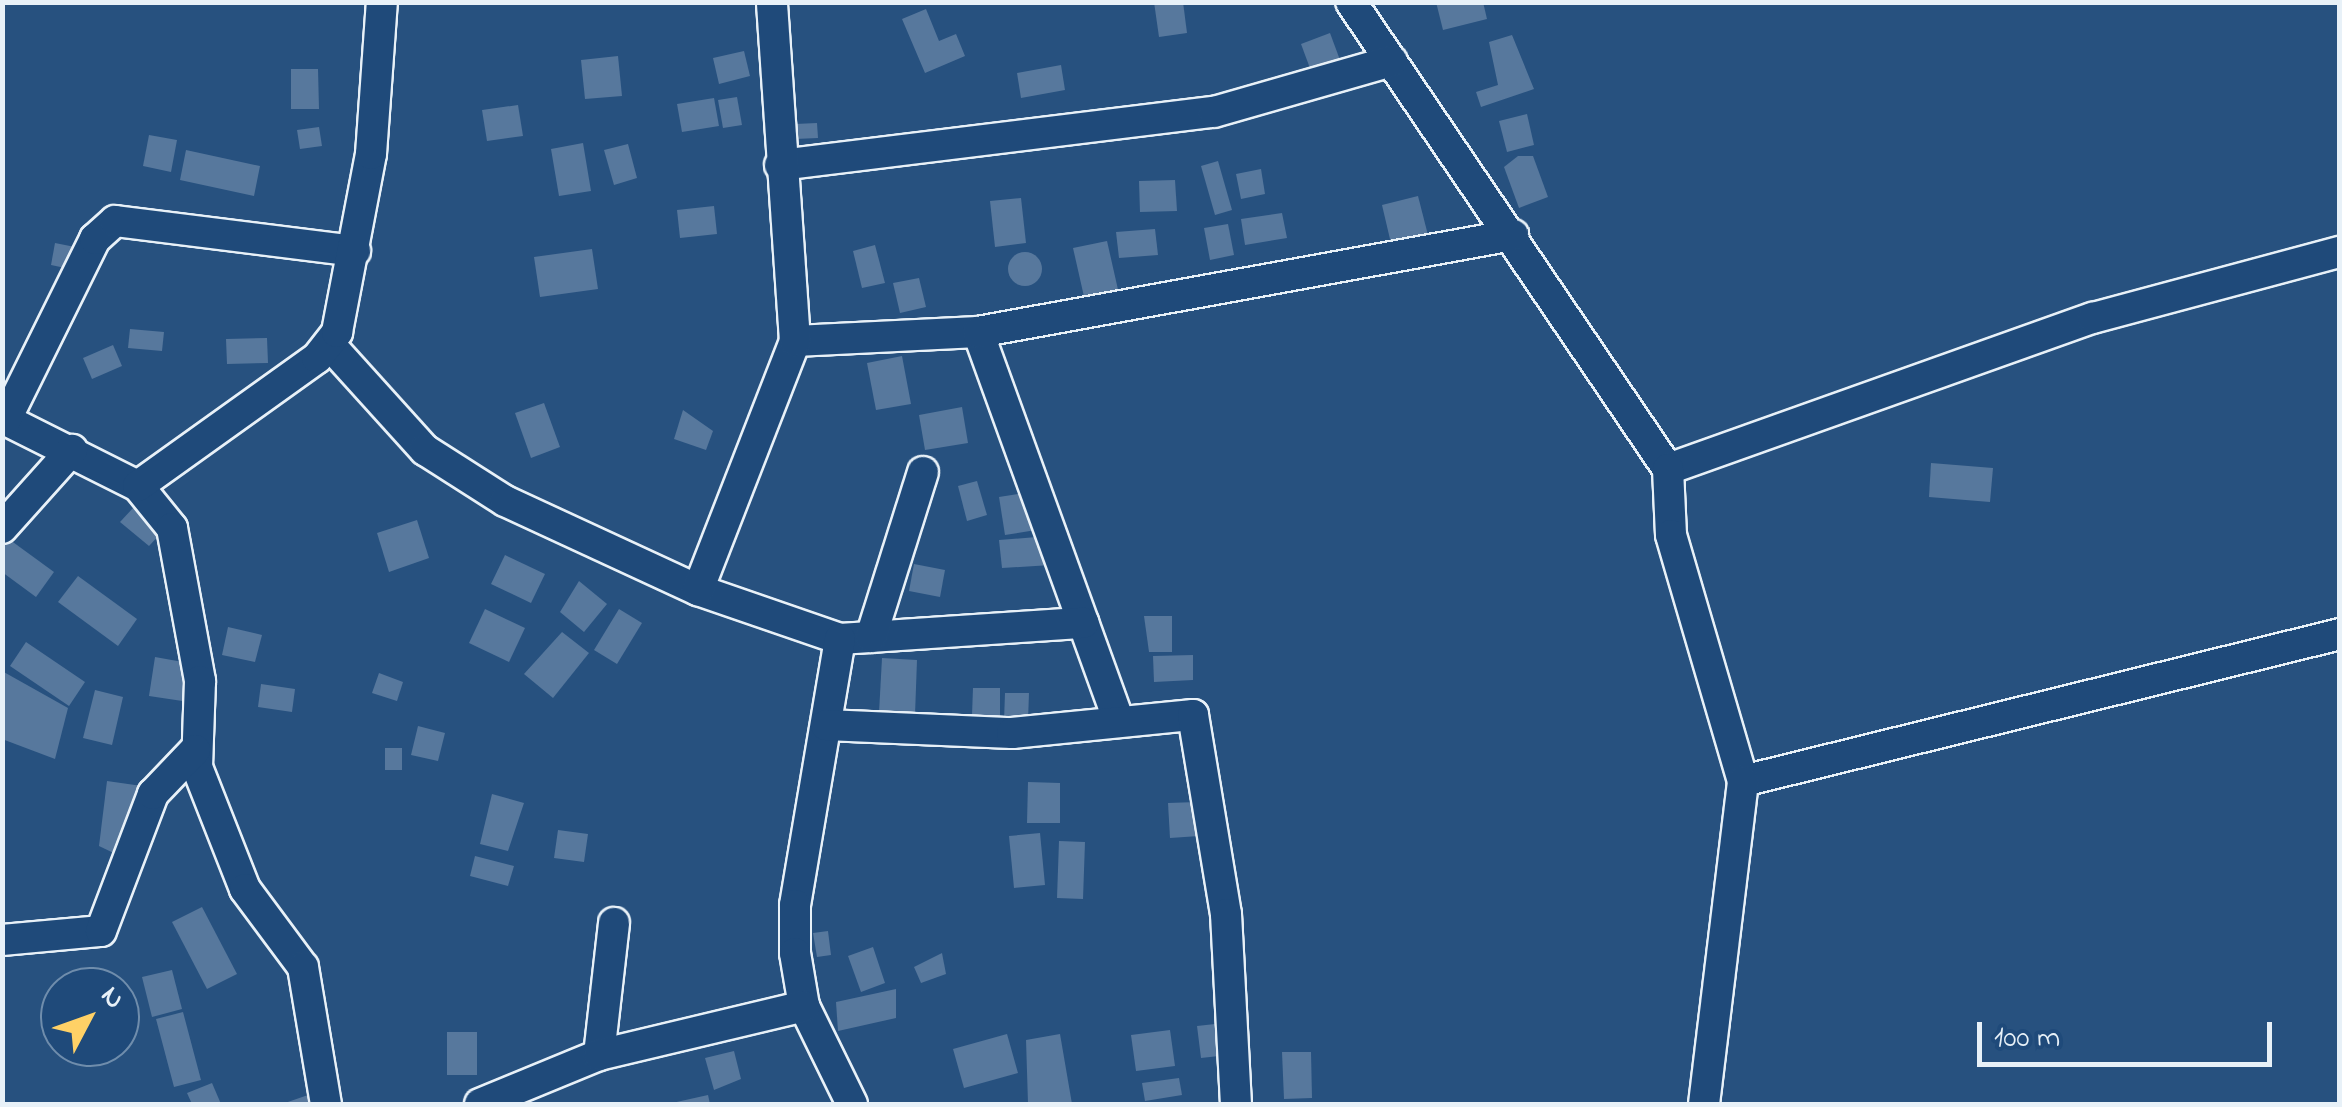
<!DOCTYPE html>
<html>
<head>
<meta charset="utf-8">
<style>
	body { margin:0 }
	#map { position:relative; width:2342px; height:1107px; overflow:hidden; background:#27517f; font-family:"Indie Flower",sans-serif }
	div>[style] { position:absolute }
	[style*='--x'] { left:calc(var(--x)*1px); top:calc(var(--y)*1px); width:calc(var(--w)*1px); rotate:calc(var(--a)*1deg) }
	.building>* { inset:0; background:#57789d }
	.round { border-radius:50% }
	.roads { filter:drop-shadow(2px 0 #e8f1f8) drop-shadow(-2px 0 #e8f1f8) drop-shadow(0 2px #e8f1f8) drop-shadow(0 -2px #e8f1f8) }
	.minor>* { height:30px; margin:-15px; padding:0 15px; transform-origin:15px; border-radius:15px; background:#1f4a7a }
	span { translate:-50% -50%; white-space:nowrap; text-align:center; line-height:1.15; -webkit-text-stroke:8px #1f4a7a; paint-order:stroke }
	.frame { position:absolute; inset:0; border:5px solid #e8f1f8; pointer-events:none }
	.north { position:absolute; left:40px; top:967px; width:100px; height:100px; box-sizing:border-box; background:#1f4a7a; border:2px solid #6f8dac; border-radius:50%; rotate:49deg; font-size:28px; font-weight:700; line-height:40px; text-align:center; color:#e8f1f8 }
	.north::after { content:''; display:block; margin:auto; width:35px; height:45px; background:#ffd166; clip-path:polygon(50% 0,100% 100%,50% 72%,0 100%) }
	.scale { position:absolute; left:1977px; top:1022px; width:295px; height:45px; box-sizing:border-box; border:5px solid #e8f1f8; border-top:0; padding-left:12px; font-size:30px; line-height:35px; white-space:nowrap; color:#e8f1f8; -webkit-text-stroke:8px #1f4a7a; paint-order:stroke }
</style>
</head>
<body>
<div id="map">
	<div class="building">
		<i style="clip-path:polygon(1154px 2px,1183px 2px,1187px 33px,1159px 37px)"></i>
		<i style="clip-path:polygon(1436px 2px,1483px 2px,1487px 19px,1443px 30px)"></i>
		<i style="clip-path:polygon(926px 9px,939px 41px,956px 34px,965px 56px,925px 73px,902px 19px)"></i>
		<i style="clip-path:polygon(1330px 33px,1340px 60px,1311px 71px,1301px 44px)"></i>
		<i style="clip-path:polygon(1512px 35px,1534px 89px,1481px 107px,1476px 92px,1498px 85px,1489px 42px)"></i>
		<i style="clip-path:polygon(744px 51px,750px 76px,719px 84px,713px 58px)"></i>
		<i style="clip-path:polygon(618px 56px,622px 96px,585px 99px,581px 60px)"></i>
		<i style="clip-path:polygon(1061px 65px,1065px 90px,1021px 98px,1017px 73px)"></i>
		<i style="clip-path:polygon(291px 69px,318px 69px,319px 109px,291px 109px)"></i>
		<i style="clip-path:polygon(737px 97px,742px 125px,723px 128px,718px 100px)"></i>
		<i style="clip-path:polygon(714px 98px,719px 126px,682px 132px,677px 104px)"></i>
		<i style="clip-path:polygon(518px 105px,523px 136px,487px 141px,482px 110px)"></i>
		<i style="clip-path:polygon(1527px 114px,1534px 145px,1507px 152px,1499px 121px)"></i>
		<i style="clip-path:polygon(817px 123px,818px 138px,795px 139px,795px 124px)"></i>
		<i style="clip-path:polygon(319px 127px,322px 146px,300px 149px,297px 130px)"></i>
		<i style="clip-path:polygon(149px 135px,177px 140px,171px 172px,143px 166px)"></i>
		<i style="clip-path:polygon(583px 143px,591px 191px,559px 196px,551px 149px)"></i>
		<i style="clip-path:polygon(628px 144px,637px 178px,614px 185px,604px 150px)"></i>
		<i style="clip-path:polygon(186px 150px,260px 166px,254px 196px,180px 180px)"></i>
		<i style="clip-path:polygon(1518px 156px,1533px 156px,1548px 197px,1519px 208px,1504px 167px)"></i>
		<i style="clip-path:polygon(1218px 161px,1232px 210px,1215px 215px,1201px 166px)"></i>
		<i style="clip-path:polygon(1261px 169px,1265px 194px,1241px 199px,1236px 174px)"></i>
		<i style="clip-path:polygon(1175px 180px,1177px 211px,1140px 212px,1139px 181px)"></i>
		<i style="clip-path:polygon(1418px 196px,1430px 243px,1393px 252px,1382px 205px)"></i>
		<i style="clip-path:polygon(1021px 198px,1026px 243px,995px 247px,990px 201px)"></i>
		<i style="clip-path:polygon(714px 206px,717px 234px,680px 238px,677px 210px)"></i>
		<i style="clip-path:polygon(1282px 213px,1287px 238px,1245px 245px,1241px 219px)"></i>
		<i style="clip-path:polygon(1228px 224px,1234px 255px,1210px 260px,1204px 228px)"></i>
		<i style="clip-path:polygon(1155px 229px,1158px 255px,1119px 258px,1116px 232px)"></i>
		<i style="clip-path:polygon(1107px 241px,1119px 294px,1085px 301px,1073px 248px)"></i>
		<i style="clip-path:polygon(55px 243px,75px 247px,70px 269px,51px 265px)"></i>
		<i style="clip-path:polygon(875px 245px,885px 283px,862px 288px,853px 251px)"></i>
		<i style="clip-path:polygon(592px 249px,598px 289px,540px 297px,534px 257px)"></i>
		<i class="round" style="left:1008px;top:252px;width:34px;height:34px"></i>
		<i style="clip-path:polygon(919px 278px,926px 307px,900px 313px,893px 283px)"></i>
		<i style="clip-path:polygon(130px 329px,164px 332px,162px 351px,128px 348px)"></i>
		<i style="clip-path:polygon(267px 338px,268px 363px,227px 364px,226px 339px)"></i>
		<i style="clip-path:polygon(113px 345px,122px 366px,92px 379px,83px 358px)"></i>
		<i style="clip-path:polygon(902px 356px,911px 404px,876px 410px,867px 363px)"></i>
		<i style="clip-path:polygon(544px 403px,560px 447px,531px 458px,515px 413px)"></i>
		<i style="clip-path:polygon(962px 407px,968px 443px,925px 450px,919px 415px)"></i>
		<i style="clip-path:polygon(683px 410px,713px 431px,706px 450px,674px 439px)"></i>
		<i style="clip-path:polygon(1931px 463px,1993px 468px,1990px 502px,1929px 497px)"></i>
		<i style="clip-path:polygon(977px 481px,987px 515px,967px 521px,958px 486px)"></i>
		<i style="clip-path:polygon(1030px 492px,1036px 530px,1005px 535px,999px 497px)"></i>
		<i style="clip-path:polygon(133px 508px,162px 532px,149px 546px,120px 522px)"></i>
		<i style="clip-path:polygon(417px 520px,429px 558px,389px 572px,377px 533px)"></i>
		<i style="clip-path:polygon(1049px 536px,1051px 565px,1002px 568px,999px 540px)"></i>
		<i style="clip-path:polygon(6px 537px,54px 572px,36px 597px,2px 572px)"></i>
		<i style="clip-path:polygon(505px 555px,545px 574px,531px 603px,491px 584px)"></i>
		<i style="clip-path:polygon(914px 564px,945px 570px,940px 597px,909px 591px)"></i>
		<i style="clip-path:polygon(78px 576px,137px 619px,118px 646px,58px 602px)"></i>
		<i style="clip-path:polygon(579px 581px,607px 604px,584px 632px,560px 612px)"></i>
		<i style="clip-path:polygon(485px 609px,525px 628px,509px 662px,469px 643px)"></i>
		<i style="clip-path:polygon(619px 609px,642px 623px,617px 664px,594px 650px)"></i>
		<i style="clip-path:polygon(1144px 616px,1172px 616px,1172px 652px,1149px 652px)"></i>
		<i style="clip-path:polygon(228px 627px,262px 635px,255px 662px,222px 655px)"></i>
		<i style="clip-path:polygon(562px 632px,589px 653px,553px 698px,524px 674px)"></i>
		<i style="clip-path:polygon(26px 642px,85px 682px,69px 706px,10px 666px)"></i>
		<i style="clip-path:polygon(1193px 655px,1193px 680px,1154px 682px,1153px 656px)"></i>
		<i style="clip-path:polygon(155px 657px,194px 664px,189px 702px,149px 696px)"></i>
		<i style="clip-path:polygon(882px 658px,917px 660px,915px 715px,879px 713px)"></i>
		<i style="clip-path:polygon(2px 671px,68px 708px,55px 759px,2px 739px)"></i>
		<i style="clip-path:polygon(379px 673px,403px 682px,397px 701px,372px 693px)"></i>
		<i style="clip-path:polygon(261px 684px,295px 689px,292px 712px,258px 707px)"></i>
		<i style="clip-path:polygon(973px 688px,1000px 688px,1000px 716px,972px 715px)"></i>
		<i style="clip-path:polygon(95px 690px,123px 697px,112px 745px,83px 738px)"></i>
		<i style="clip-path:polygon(1005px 693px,1029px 693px,1028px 721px,1004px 721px)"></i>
		<i style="clip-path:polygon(418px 726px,445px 733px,438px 761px,411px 755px)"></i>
		<i style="clip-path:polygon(385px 748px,402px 748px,402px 770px,385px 770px)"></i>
		<i style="clip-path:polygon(107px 781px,142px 786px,122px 857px,99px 846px)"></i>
		<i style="clip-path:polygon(1028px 782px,1060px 783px,1060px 823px,1027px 823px)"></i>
		<i style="clip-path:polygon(492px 794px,524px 803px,508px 851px,480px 844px)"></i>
		<i style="clip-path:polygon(1197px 802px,1199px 836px,1170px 838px,1168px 803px)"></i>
		<i style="clip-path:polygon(558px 830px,588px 834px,584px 862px,554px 858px)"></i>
		<i style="clip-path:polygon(1040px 833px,1045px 885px,1014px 888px,1009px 836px)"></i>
		<i style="clip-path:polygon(1059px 841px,1085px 842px,1083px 899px,1057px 898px)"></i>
		<i style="clip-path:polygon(475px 856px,514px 866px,508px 886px,470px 876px)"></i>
		<i style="clip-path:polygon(202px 907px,237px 974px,207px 989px,172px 922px)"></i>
		<i style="clip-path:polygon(828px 931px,831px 955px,817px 957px,813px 933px)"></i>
		<i style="clip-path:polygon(873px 947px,885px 983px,861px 992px,848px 956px)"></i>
		<i style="clip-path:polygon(942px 953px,946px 974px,921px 983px,914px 967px)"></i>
		<i style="clip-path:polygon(172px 970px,182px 1009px,152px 1017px,142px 977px)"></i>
		<i style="clip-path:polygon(896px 989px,896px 1018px,838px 1031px,836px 1002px)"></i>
		<i style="clip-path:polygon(183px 1012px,201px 1080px,174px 1087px,156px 1019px)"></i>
		<i style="clip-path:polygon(1224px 1023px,1228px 1055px,1201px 1058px,1197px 1026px)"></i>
		<i style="clip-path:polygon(1170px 1030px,1175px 1066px,1136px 1071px,1131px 1035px)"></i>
		<i style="clip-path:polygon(447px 1032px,477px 1032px,477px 1075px,447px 1075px)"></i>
		<i style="clip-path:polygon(1007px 1034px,1018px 1073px,964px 1088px,953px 1049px)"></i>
		<i style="clip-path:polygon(1060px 1034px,1072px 1104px,1028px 1104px,1026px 1040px)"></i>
		<i style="clip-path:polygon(734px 1051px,741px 1079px,714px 1090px,705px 1058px)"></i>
		<i style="clip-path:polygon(1282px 1052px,1311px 1052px,1312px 1098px,1284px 1099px)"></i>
		<i style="clip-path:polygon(1179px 1078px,1182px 1095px,1145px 1101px,1142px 1083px)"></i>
		<i style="clip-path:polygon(212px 1083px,221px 1104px,192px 1104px,187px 1093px)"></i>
		<i style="clip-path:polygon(308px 1095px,312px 1104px,282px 1104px)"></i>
		<i style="clip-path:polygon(708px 1095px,710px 1104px,673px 1104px,672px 1103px)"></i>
	</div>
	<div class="roads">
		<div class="minor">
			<i style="--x:1351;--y:2;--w:564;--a:55.83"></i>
			<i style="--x:1668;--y:469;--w:451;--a:-19.6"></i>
			<i style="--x:2093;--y:318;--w:256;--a:-15"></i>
			<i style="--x:780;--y:165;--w:437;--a:-7"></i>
			<i style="--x:1214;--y:112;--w:185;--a:-16"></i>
			<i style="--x:978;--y:332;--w:414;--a:70.1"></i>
			<i style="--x:795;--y:341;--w:183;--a:-2.8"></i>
			<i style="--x:978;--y:332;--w:544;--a:-10.28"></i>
			<i style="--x:330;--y:345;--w:142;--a:47.9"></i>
			<i style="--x:425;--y:450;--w:95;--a:32.5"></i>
			<i style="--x:505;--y:501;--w:213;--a:24.8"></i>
			<i style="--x:698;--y:590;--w:150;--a:19"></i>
			<i style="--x:840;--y:639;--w:244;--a:-3.8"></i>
			<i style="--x:2;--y:418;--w:152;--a:26.6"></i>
			<i style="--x:138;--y:486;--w:54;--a:51"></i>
			<i style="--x:172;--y:528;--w:156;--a:79.6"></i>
			<i style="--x:200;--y:681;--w:86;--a:92"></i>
			<i style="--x:197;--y:767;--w:131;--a:68.5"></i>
			<i style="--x:245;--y:889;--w:97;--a:53.4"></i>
			<i style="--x:303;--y:967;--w:139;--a:80.5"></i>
			<i style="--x:6;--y:419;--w:201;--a:-63.7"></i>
			<i style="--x:95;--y:239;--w:27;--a:-42"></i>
			<i style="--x:115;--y:221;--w:242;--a:7.1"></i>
			<i style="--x:1668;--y:469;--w:66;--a:87.4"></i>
			<i style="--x:1671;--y:535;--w:256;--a:73.7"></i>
			<i style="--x:1743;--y:781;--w:615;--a:-13.83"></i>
			<i style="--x:138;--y:486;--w:220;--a:-35.6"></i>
			<i style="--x:317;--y:358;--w:33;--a:-52"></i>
			<i style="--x:337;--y:332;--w:181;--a:-79.2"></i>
			<i style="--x:371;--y:154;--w:152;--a:-85.9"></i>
			<i style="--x:2;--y:528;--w:105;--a:-48.1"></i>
			<i style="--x:698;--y:590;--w:267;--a:-68.7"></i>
			<i style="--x:795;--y:341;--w:340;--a:-93.9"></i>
			<i style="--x:871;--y:637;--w:173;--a:-72.5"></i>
			<i style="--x:840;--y:639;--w:270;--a:99.6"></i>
			<i style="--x:795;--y:905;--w:48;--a:90"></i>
			<i style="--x:795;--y:953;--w:54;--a:80.4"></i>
			<i style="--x:804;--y:1006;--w:109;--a:63.9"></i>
			<i style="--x:826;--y:725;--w:186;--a:2.5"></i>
			<i style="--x:1012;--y:733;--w:182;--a:-5.7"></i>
			<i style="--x:1193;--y:715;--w:202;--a:80.6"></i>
			<i style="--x:1226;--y:914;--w:190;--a:87"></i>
			<i style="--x:2;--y:940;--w:99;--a:-5.2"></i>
			<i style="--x:101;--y:931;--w:147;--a:-69.2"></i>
			<i style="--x:153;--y:794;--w:61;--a:-46.3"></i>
			<i style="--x:599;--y:1055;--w:133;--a:-83.5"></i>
			<i style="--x:480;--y:1104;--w:129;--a:-22.4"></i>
			<i style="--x:599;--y:1055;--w:211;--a:-13.4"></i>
			<i style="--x:1704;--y:1104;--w:325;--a:-83.1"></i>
		</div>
	</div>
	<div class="frame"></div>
	<div class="north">N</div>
	<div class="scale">100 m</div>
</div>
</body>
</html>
